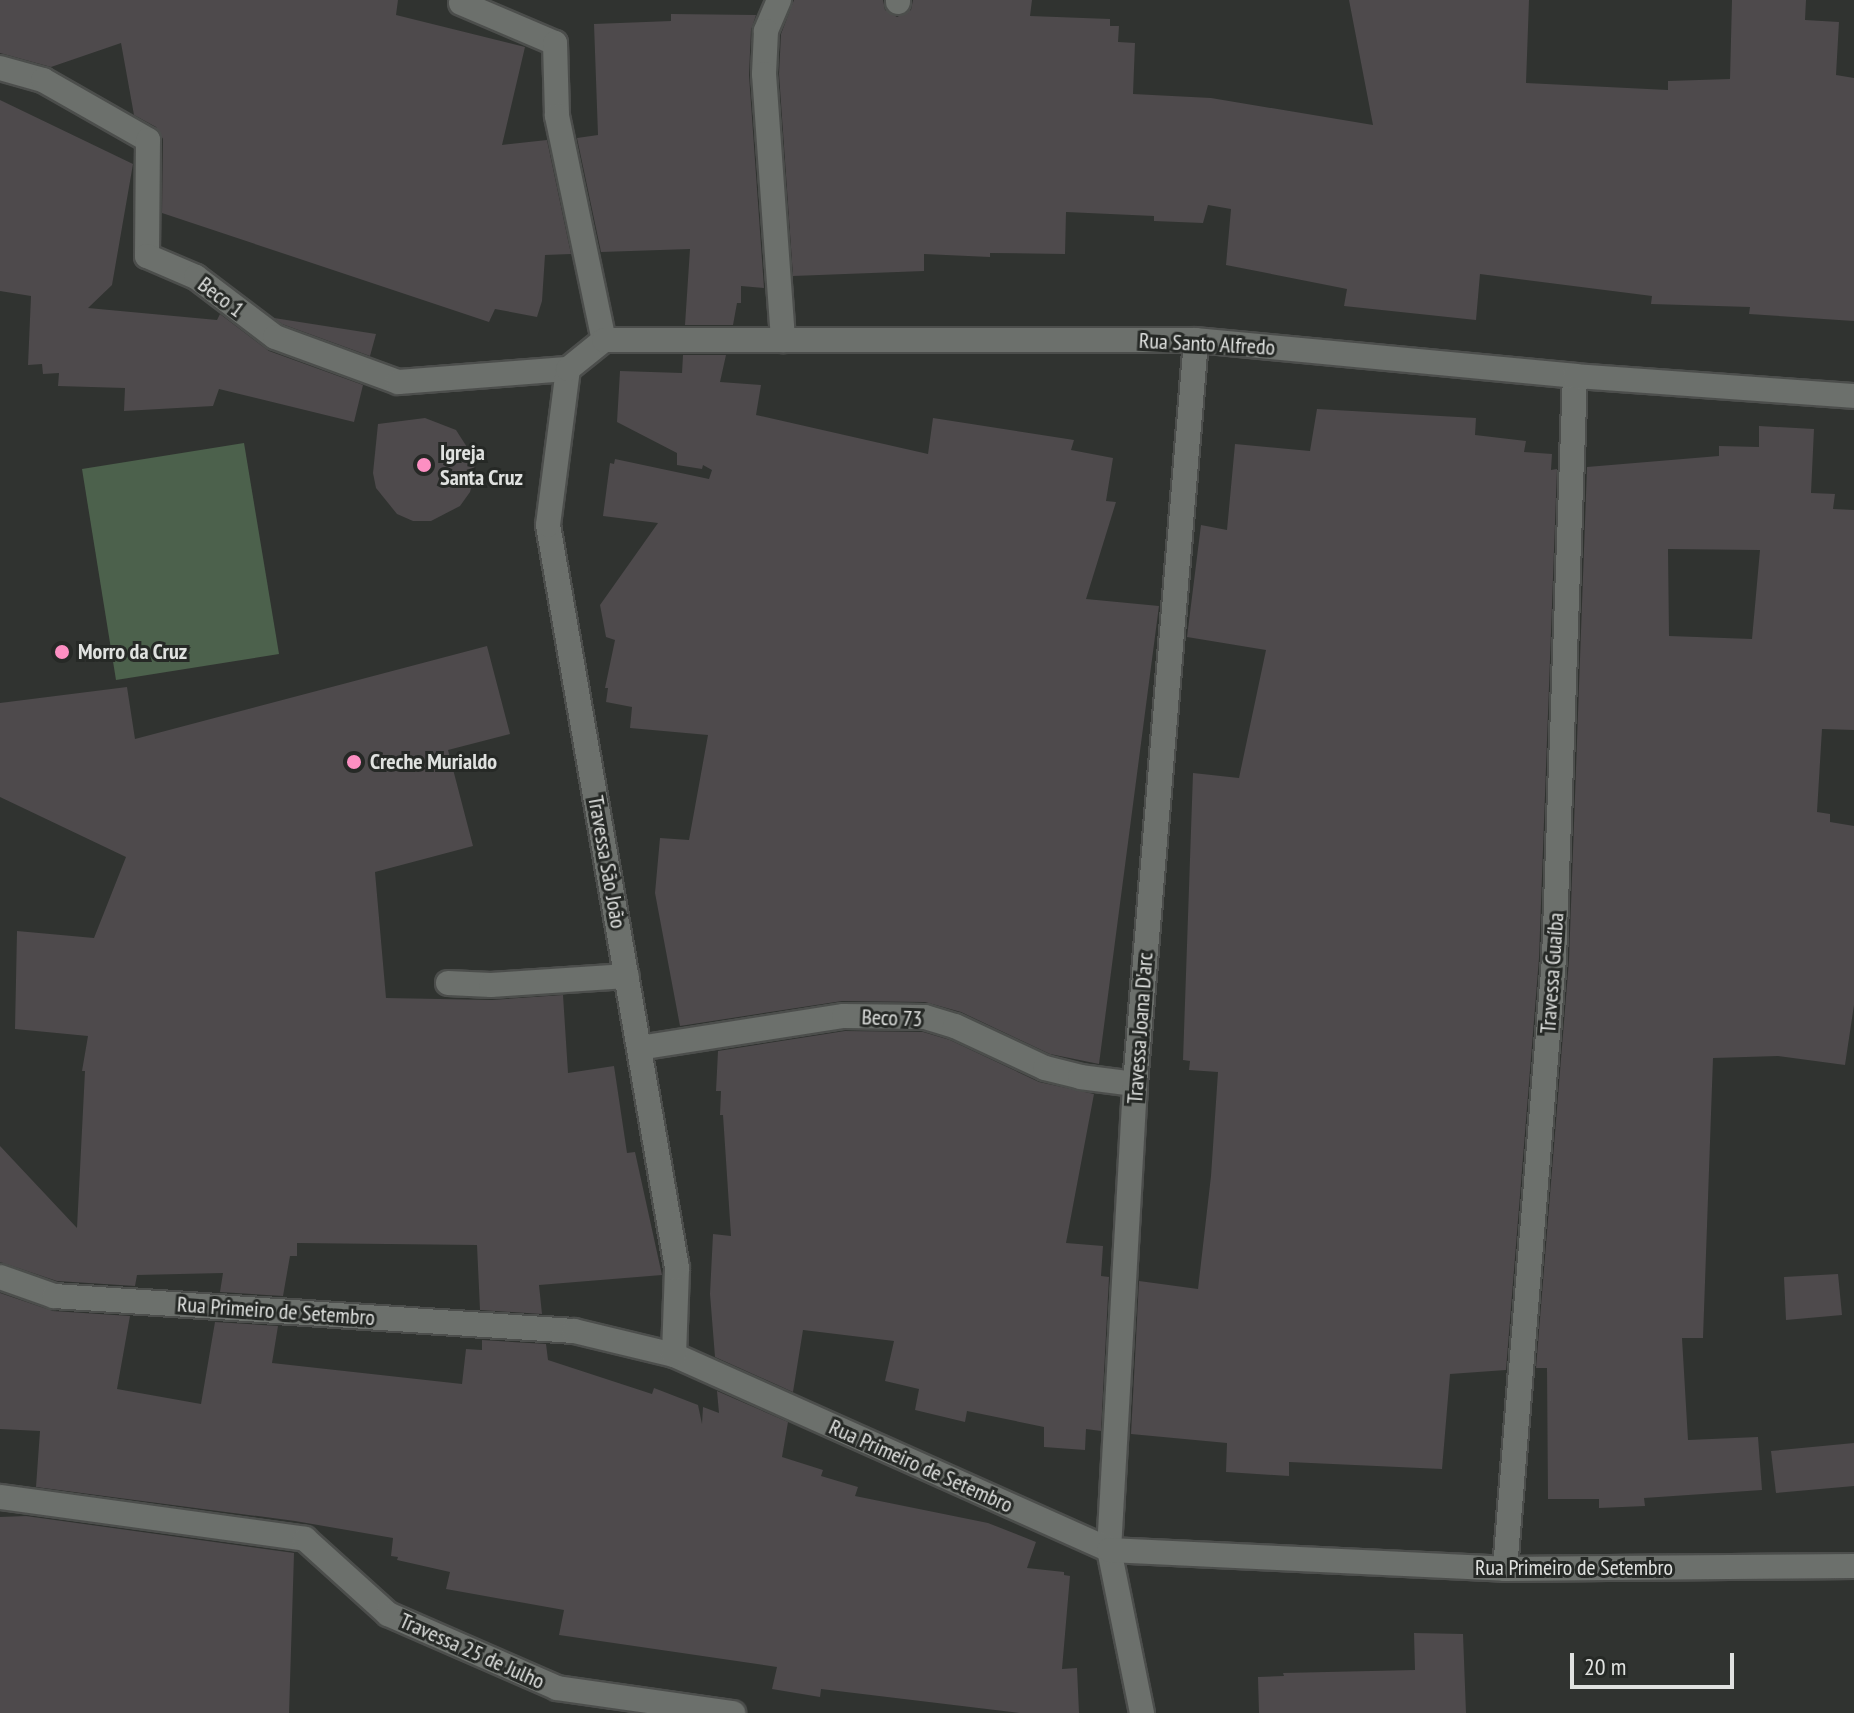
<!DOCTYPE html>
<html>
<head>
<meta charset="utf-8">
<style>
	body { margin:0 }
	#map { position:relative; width:1854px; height:1713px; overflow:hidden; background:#303330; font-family:"PT Sans Narrow",sans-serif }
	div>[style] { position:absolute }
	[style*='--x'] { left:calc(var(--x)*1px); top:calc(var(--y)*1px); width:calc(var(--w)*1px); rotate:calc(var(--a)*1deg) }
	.green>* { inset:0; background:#4c614c }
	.building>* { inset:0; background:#4e4a4c }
	.roads { filter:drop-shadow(2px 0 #4c4e4c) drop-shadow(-2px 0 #4c4e4c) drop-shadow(0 2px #4c4e4c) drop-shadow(0 -2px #4c4e4c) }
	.lane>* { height:24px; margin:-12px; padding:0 12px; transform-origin:12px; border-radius:12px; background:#6c706c }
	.street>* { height:24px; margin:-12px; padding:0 12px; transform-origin:12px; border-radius:12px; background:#6c706c }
	.dots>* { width:22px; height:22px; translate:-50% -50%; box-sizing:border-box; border:4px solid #262926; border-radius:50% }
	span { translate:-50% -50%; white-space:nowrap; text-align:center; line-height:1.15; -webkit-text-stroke:6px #262926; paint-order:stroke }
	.street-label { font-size:22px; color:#e0e2e0 }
	.poi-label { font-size:22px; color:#e0e2e0; font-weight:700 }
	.left { translate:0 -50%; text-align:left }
	.scale { position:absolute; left:1570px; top:1653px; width:164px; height:36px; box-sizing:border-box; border:4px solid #e0e2e0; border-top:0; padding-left:10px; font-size:24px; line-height:28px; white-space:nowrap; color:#e0e2e0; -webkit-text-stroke:6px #262926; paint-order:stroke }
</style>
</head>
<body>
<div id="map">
	<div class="green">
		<i style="clip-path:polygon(244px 443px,279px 654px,116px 680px,82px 469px)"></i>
	</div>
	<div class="building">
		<i style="clip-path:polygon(0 0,398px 0,396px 15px,525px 47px,502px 145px,547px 140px,571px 254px,545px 255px,542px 301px,537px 317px,495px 309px,489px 322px,162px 213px,163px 139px,156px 127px,134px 115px,121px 43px,51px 67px,0 53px)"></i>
		<i style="clip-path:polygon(794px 0,883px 0,885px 10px,897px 17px,911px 10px,913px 0,1032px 0,1030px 16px,1110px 19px,1110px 26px,1119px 26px,1118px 42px,1135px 43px,1133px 94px,1211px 98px,1373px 125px,1349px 0,1529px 0,1526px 83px,1668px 90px,1668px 81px,1730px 79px,1732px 0,1806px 0,1805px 20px,1839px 22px,1836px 75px,1854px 78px,1854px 321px,1749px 314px,1750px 307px,1651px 304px,1652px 296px,1480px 274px,1476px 320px,1344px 306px,1347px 289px,1226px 265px,1231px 209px,1208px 205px,1203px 223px,1154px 221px,1154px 216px,1066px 212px,1065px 254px,990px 253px,990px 257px,924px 254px,924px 271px,793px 276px,779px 74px,781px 34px)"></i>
		<i style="clip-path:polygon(671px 14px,756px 15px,751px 30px,749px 75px,764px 288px,741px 286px,741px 303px,737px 303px,733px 325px,685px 325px,690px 249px,601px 252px,577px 138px,598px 135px,594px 24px,671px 21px)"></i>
		<i style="clip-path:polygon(0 100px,133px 164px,112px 285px,88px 308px,217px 320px,220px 314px,269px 351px,363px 385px,354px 422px,219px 389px,213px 406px,124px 411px,125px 388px,58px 386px,59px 373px,43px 374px,42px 364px,28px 365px,31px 296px,0 291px)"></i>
		<i style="clip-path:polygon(274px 318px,376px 334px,370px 356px,282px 324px)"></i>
		<i style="clip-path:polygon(683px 355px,726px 355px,720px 382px,761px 385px,756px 415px,928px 454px,933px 418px,1074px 440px,1071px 450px,1113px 458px,1106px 501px,1116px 502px,1086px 599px,1159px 606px,1099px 1064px,1050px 1054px,961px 1012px,925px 1002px,842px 1001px,680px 1026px,655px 893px,660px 838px,689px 840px,708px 735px,630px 728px,632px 707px,606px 702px,608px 688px,605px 688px,615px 640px,606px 637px,600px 605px,658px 523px,603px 516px,610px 463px,614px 464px,615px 459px,709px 479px,712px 470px,703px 465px,702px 469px,677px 465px,677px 453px,617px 422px,620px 371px,682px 373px)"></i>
		<i style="clip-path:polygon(1317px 409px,1476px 418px,1475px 435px,1526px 441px,1524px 452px,1552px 454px,1551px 470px,1557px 469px,1539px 958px,1506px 1370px,1450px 1374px,1442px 1469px,1289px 1462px,1289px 1476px,1226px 1472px,1227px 1443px,1131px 1434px,1139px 1281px,1198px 1289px,1211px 1176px,1218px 1072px,1189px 1070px,1190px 1061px,1183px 1060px,1193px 773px,1239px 778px,1266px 650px,1187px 637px,1201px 525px,1227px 530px,1235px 444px,1310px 451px)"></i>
		<i style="clip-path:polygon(425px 418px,456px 430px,474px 458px,475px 475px,470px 492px,460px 506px,431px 521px,413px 521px,397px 514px,376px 488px,373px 473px,378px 424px)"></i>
		<i style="clip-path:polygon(evenodd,1759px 426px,1814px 429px,1811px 493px,1835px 494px,1833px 509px,1854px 510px,1854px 730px,1822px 729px,1817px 812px,1830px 814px,1830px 822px,1854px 826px,1854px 1005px,1845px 1065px,1778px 1056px,1713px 1058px,1703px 1338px,1682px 1338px,1688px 1440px,1758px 1437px,1762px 1490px,1644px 1498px,1645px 1506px,1599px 1508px,1599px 1499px,1548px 1499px,1547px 1368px,1536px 1368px,1569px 960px,1587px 467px,1719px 456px,1719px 446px,1759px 447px,1759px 426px,1668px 549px,1760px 550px,1752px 639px,1669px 636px,1668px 549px)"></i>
		<i style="clip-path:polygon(487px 646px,510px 734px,448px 750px,473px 846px,375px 872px,386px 998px,492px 1000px,563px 995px,568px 1073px,614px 1066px,627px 1153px,635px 1152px,662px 1275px,539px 1285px,542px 1314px,480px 1310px,477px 1245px,297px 1243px,297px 1256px,290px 1256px,283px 1296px,220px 1292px,223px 1273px,137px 1275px,135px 1286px,57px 1281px,0 1262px,0 1146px,77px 1228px,85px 1071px,82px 1071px,88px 1036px,15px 1029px,17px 931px,94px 938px,126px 857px,0 797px,0 703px,127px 687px,135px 739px)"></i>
		<i style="clip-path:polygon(845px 1031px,923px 1032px,950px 1040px,1039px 1082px,1094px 1094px,1066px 1243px,1103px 1246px,1101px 1276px,1109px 1277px,1101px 1431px,1086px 1429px,1085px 1450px,1044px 1447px,1044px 1427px,967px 1411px,965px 1422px,915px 1410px,919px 1389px,885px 1381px,894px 1341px,803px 1330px,793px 1392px,715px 1357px,710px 1294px,713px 1234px,731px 1236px,723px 1115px,720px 1115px,721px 1091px,716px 1091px,718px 1051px)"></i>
		<i style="clip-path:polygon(1838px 1274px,1842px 1315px,1786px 1320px,1784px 1277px)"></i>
		<i style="clip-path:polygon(0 1293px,53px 1311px,130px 1316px,117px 1389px,201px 1404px,215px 1322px,278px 1326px,272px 1363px,462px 1384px,466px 1349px,482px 1350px,482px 1340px,546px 1344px,548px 1360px,652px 1394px,654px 1388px,698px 1405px,702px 1424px,703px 1407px,719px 1413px,717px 1391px,788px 1422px,782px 1457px,823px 1470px,821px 1476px,858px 1487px,855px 1496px,988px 1523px,1036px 1542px,1027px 1568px,1064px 1572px,1064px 1575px,1070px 1576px,1062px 1669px,1077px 1668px,1079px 1713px,1020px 1713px,821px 1689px,820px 1697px,772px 1689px,777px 1667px,559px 1635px,564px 1610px,446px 1589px,450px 1572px,397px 1560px,398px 1557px,391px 1556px,393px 1538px,295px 1521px,36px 1487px,40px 1431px,0 1429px)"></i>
		<i style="clip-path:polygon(1854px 1443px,1854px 1486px,1776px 1493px,1771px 1451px)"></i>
		<i style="clip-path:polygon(26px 1516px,294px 1553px,289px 1713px,0 1713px,0 1517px)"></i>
		<i style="clip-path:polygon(1414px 1633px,1463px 1634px,1466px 1713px,1259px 1713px,1258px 1677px,1284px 1676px,1283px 1673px,1415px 1670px)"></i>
	</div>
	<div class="roads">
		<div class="lane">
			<i style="--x:779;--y:0;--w:34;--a:113"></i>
			<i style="--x:766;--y:31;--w:43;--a:92.7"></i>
			<i style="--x:764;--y:74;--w:267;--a:85.9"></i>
			<i style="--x:898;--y:0;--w:2;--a:90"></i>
			<i style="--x:461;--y:3;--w:102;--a:23.1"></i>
			<i style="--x:555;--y:43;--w:73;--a:88.4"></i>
			<i style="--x:557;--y:116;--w:229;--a:78.2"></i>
			<i style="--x:0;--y:68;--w:45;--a:15.6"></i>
			<i style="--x:43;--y:80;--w:121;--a:29.7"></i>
			<i style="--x:148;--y:140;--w:116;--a:90.5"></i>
			<i style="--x:147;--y:256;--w:53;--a:23.2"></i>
			<i style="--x:196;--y:277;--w:99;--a:37.2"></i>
			<i style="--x:275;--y:337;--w:131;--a:20.1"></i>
			<i style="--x:398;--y:382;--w:170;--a:-4.4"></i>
			<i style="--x:448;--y:983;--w:43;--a:2.7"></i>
			<i style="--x:491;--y:985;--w:136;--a:-3.8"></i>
			<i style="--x:639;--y:1048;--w:207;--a:-8.9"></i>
			<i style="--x:844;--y:1016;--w:81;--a:0.7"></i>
			<i style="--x:925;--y:1017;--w:31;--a:17"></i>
			<i style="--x:955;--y:1026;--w:99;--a:25"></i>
			<i style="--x:1045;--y:1068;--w:36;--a:14"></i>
			<i style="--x:1080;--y:1077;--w:55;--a:7.3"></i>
			<i style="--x:1505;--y:1569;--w:612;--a:-85.41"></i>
			<i style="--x:1554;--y:959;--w:583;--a:-87.94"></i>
			<i style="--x:1142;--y:1713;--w:166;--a:-101.4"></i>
			<i style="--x:1109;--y:1550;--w:467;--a:-86.8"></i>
			<i style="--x:1135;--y:1084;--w:746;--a:-85.31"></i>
		</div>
		<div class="street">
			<i style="--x:0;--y:1277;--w:57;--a:19.4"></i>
			<i style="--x:54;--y:1296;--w:521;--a:3.85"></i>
			<i style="--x:574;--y:1331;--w:103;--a:13.5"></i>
			<i style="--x:674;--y:1355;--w:477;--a:24.1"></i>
			<i style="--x:1109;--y:1550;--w:396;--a:2.7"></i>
			<i style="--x:1505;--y:1569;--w:349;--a:-0.5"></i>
			<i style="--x:674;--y:1355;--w:87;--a:-88"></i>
			<i style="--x:677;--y:1268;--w:754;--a:-99.85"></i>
			<i style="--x:548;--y:525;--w:157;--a:-82.7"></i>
			<i style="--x:568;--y:369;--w:46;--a:-38.9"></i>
			<i style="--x:604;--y:340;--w:592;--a:0"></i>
			<i style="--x:1196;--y:340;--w:381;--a:5.4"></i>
			<i style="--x:1575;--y:376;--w:280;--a:4.1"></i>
			<i style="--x:0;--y:1497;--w:308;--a:7.8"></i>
			<i style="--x:305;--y:1539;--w:112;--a:42.1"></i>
			<i style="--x:388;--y:1614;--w:184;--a:23.6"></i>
			<i style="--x:557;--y:1688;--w:178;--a:8.1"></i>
		</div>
	</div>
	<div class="dots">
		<i style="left:424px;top:465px;background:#fc8fc2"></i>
		<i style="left:62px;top:652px;background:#fc8fc2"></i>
		<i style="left:354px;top:762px;background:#fc8fc2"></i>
	</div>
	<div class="street-label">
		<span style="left:221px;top:297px;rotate:37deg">Beco 1</span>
		<span style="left:1207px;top:344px;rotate:3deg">Rua Santo Alfredo</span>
		<span style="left:607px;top:862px;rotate:80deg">Travessa São João</span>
		<span style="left:1552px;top:973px;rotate:-86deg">Travessa Guaíba</span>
		<span style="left:892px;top:1018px;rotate:2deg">Beco 73</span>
		<span style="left:1140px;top:1028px;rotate:-86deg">Travessa Joana D'arc</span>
		<span style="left:276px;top:1311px;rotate:4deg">Rua Primeiro de Setembro</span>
		<span style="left:921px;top:1466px;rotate:24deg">Rua Primeiro de Setembro</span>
		<span style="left:1574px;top:1568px">Rua Primeiro de Setembro</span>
		<span style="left:472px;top:1651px;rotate:24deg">Travessa 25 de Julho</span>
	</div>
	<div class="poi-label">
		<span class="left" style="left:440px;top:465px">Igreja<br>Santa Cruz</span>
		<span class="left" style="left:78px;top:652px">Morro da Cruz</span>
		<span class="left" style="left:370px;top:762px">Creche Murialdo</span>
	</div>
	<div class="scale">20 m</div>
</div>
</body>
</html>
